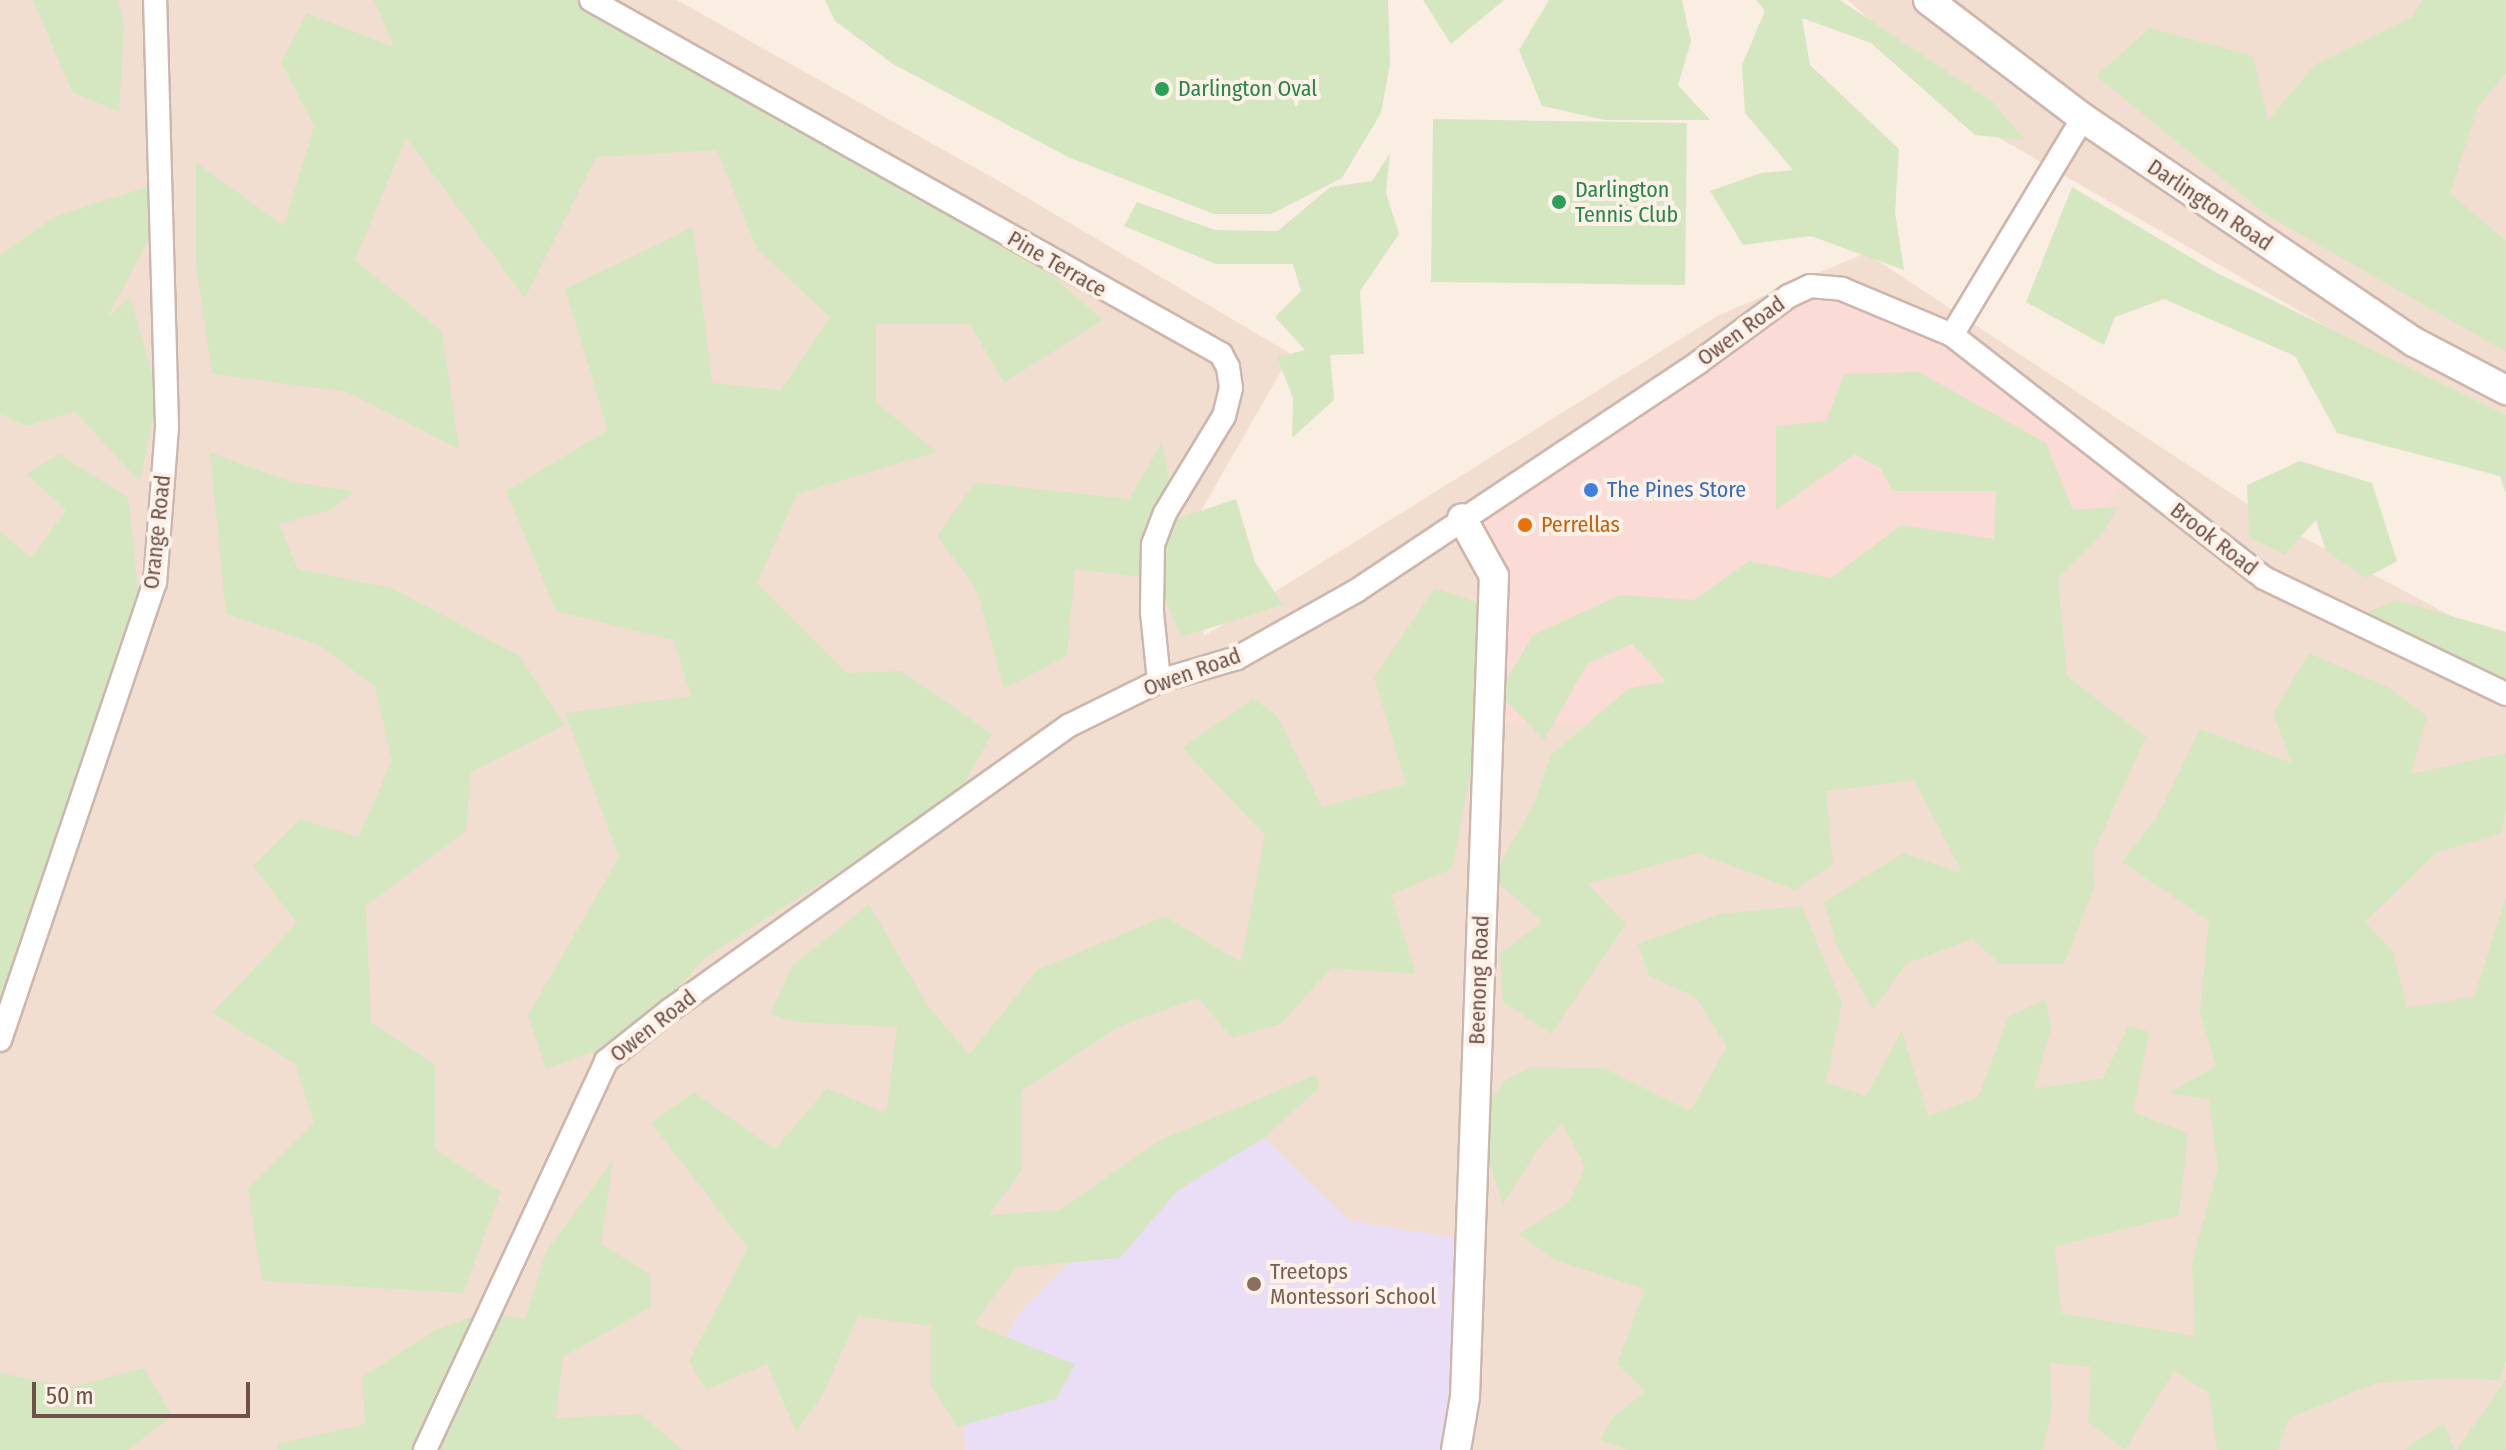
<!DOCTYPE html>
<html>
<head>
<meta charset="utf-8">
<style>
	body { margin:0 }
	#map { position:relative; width:2506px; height:1450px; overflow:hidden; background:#faede1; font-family:"Fira Sans Condensed",sans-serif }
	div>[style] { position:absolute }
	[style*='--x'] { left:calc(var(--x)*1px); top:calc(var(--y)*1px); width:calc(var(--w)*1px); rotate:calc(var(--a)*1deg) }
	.residential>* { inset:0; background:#f2ded0 }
	.commercial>* { inset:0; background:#fadbd5 }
	.education>* { inset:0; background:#eadef6 }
	.green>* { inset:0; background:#d5e7c1 }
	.roads { filter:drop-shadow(2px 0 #cdb6ac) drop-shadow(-2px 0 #cdb6ac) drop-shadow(0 2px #cdb6ac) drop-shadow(0 -2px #cdb6ac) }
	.minor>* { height:22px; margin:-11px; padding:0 11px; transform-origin:11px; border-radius:11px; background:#fff }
	.tertiary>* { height:28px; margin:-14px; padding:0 14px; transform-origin:14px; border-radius:14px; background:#fff }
	.dots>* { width:22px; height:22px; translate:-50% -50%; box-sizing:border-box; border:4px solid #fef1e7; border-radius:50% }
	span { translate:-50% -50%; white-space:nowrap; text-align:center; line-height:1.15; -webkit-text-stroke:8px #fef1e7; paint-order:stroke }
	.leisure-label { font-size:22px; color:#27864d }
	.left { translate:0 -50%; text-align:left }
	.street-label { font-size:22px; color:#70524a }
	.shop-label { font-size:22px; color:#366cbe }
	.food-label { font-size:22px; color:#c56008 }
	.education-label { font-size:22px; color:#785e54 }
	.scale { position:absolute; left:32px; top:1382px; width:218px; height:36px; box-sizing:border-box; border:4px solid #70524a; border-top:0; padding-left:10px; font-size:24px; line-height:28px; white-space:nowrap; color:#70524a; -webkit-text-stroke:6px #fef1e7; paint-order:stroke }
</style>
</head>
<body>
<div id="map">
	<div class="residential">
		<i style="clip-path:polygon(0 0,677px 0,1002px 183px,1291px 354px,1194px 523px,1204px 636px,1719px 315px,1866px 253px,2276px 523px,2506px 645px,2506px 1450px,0 1450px)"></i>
		<i style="clip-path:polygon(1848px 0,2506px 0,2506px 430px,1994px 135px)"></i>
	</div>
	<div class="commercial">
		<i style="clip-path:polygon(1817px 282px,1934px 331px,2128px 477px,1931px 734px,1502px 723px,1505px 581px,1469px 522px)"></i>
	</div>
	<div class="education">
		<i style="clip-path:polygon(1255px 1129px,1349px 1220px,1459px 1239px,1457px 1390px,1444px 1450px,966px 1450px,963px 1433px,1017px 1315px,1080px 1252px)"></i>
	</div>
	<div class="green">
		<i style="clip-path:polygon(33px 0,118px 0,124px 26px,119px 112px,72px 92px)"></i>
		<i style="clip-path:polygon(374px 0,610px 0,792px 100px,987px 218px,1103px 320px,1004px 383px,970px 324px,876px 324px,876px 402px,937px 452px,797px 494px,757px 583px,847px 673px,902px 671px,992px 734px,958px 795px,705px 958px,636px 1036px,546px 1069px,528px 1015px,619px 857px,565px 713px,691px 696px,674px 640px,556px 611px,506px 491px,608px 430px,565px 289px,693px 227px,712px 383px,781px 390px,830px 317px,757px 249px,717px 150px,596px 157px,525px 298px,406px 138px,355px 260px,442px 331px,459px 449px,347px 392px,212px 374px,196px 265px,196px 162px,284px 226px,314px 126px,281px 62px,307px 13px,394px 47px)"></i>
		<i style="clip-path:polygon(825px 0,1388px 0,1390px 64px,1381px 113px,1342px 178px,1271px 214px,1214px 214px,1068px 157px,893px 64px,835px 21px)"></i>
		<i style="clip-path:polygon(1423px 0,1504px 0,1451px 44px)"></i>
		<i style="clip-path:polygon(1549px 0,1682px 0,1691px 41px,1678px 85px,1710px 120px,1605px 120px,1542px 106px,1519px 50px)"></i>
		<i style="clip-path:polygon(1756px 0,1840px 0,1993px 102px,2025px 140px,1975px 135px,1871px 43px,1802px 18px,1810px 65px,1899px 149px,1895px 212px,1904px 270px,1811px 236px,1743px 245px,1710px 191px,1761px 173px,1793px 170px,1745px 113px,1742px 65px,1765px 11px)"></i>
		<i style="clip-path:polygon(2422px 0,2506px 0,2506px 73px,2478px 107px,2450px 193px,2506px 241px,2506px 352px,2268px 216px,2096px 76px,2150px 28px,2253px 56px,2268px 120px,2316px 64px,2413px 16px)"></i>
		<i style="clip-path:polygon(1433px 119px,1687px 123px,1685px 285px,1431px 282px)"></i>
		<i style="clip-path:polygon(1390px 153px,1386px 193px,1399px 234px,1360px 291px,1364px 354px,1330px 355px,1334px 400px,1292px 438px,1293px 398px,1277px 357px,1305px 350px,1275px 317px,1301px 291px,1293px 264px,1216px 264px,1124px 226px,1137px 202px,1215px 230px,1278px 231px,1330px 187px,1372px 181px)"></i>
		<i style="clip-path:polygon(152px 185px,150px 237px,108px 317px,130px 296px,158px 395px,140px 482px,75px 412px,26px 426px,0 414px,0 255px,54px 217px)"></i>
		<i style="clip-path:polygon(2072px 187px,2215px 272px,2506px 415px,2506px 494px,2500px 476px,2337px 433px,2295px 356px,2164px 299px,2115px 317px,2104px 345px,2026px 302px)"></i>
		<i style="clip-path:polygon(1919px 372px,2046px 443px,2073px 510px,2117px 507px,2104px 532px,2058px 578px,2067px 676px,2146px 737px,2093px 853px,2095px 886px,2064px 964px,2000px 964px,1972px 939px,1906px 964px,1873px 1010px,1837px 946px,1824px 902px,1903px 853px,1962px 873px,1914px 780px,1826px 791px,1833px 864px,1795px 890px,1698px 853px,1588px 884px,1626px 924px,1551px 1034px,1503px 1002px,1500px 953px,1542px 922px,1492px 877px,1533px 806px,1551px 755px,1628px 689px,1666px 681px,1632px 644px,1588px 663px,1544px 740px,1498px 693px,1533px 635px,1620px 595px,1694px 600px,1749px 561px,1831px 578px,1901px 525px,1994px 539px,1996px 491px,1892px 491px,1881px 469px,1855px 454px,1776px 510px,1776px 426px,1826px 421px,1844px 374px)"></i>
		<i style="clip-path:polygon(1162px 442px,1176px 519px,1236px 499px,1255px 562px,1283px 605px,1181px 637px,1158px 579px,1075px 569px,1067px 656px,1004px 689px,977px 590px,937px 536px,975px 482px,1129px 499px)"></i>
		<i style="clip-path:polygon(210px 452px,291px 482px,355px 491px,331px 510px,279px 524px,298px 569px,392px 588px,520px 656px,565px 725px,471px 772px,466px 831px,366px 906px,371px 1022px,435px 1064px,435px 1149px,501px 1192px,463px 1293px,262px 1281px,248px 1189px,314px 1123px,295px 1064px,212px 1013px,297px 923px,253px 866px,300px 819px,359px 837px,392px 760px,375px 687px,319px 645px,226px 614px)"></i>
		<i style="clip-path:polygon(59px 454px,128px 497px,138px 587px,157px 590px,58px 824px,19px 1015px,0 1043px,0 531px,31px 558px,66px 510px,26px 474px)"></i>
		<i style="clip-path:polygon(2300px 461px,2372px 483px,2397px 561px,2366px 578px,2326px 551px,2316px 520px,2285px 554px,2249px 538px,2247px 485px)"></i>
		<i style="clip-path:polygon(1435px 588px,1485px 605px,1473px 760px,1452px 869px,1391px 895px,1416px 974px,1331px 968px,1281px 1024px,1232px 1038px,1198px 998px,1118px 1027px,1021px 1092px,1021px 1172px,989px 1215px,1059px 1210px,1160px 1140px,1317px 1074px,1319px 1088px,1265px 1137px,1177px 1191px,1120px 1258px,1016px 1267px,974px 1324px,1075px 1364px,1056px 1399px,957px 1427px,931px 1385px,931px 1326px,858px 1316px,822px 1396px,796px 1432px,767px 1364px,706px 1390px,689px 1361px,748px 1248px,651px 1123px,694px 1092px,775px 1149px,827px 1088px,886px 1113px,897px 1027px,796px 1022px,770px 1014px,793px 965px,869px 904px,926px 1003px,969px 1055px,1037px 970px,1165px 916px,1241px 962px,1265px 835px,1182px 748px,1253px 699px,1277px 715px,1322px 807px,1406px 784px,1374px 677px)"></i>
		<i style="clip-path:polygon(2397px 600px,2506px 632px,2506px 693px,2352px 618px)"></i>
		<i style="clip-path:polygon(2309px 653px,2388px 687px,2427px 716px,2411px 774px,2506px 753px,2506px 811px,2501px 833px,2436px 853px,2365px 922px,2393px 951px,2407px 1008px,2474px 997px,2506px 897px,2506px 1360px,2500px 1380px,2447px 1378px,2377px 1383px,2289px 1418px,2278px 1450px,2217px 1450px,2209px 1393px,2174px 1371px,2125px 1450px,2088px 1422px,2091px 1367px,2050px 1363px,2052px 1410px,2043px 1450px,1627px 1450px,1600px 1440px,1613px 1417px,1645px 1391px,1617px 1364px,1645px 1289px,1554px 1260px,1519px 1234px,1570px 1201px,1585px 1167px,1562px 1123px,1537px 1150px,1503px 1205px,1476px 1121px,1505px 1080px,1531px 1067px,1604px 1068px,1690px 1111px,1727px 1047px,1695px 997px,1649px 976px,1638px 944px,1719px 914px,1802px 906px,1842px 1003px,1826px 1082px,1866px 1096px,1902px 1031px,1928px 1116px,1978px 1097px,2009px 1016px,2046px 999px,2051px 1028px,2034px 1089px,2103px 1078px,2129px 1025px,2149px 1032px,2133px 1112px,2188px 1133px,2179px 1215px,2055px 1247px,2061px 1313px,2195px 1336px,2192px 1263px,2218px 1168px,2209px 1099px,2168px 1093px,2216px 1066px,2200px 1012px,2209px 921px,2122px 862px,2157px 817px,2200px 729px,2292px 763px,2273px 714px)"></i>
		<i style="clip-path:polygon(613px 1160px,601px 1244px,650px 1274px,651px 1307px,563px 1357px,556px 1418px,641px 1414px,683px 1450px,277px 1450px,278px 1444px,365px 1424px,362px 1377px,435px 1330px,484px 1312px,525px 1319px,546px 1252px)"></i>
		<i style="clip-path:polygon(144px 1368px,172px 1416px,128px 1450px,0 1450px,0 1373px,72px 1387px)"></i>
		<i style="clip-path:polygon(2506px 1379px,2506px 1450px,2458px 1450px,2458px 1448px)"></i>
		<i style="clip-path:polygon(2443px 1423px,2455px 1450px,2404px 1450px)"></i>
	</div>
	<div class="roads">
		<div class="minor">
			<i style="--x:591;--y:0;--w:723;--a:29.33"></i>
			<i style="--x:1221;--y:354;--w:15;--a:62"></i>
			<i style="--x:1228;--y:367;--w:21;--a:82"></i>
			<i style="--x:1231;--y:388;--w:29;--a:104"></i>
			<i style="--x:1224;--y:416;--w:114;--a:121.3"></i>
			<i style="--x:1165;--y:513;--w:34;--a:111"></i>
			<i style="--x:1153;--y:545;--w:67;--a:90.9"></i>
			<i style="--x:1152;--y:612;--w:69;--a:84.2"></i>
			<i style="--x:1952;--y:335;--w:253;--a:-58.9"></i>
			<i style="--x:0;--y:1040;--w:483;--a:-71.3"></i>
			<i style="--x:155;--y:583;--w:157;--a:-85.6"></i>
			<i style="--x:167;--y:426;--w:426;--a:-91.6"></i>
			<i style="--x:425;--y:1450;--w:429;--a:-65"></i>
			<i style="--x:606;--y:1061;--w:82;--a:-38.6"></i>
			<i style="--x:670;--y:1010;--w:489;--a:-35.5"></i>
			<i style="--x:1068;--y:726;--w:102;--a:-26.3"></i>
			<i style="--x:1159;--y:681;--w:81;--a:-16.4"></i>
			<i style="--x:1237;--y:658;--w:137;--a:-29.4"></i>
			<i style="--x:1356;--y:591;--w:412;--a:-33.7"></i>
			<i style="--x:1699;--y:362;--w:112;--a:-36.3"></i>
			<i style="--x:1789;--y:296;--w:23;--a:-25"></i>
			<i style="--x:1810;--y:286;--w:32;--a:5"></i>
			<i style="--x:1842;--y:289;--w:119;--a:22.7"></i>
			<i style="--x:1952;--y:335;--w:395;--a:37.9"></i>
			<i style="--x:2264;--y:578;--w:268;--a:25.6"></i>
		</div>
		<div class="tertiary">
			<i style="--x:1928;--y:0;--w:195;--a:37.3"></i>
			<i style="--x:2083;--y:118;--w:400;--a:34.1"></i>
			<i style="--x:2414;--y:342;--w:104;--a:27.6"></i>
			<i style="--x:1456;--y:1450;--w:54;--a:-80.4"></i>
			<i style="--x:1465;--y:1397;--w:822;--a:-87.98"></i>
			<i style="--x:1494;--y:576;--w:66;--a:-118.9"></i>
		</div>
	</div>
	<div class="dots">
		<i style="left:1162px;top:89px;background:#2e9e5b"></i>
		<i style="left:1559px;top:202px;background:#2e9e5b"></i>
		<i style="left:1591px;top:490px;background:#3f7fe0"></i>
		<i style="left:1525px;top:525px;background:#e8710a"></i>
		<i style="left:1254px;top:1284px;background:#8d6e63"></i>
	</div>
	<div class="leisure-label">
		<span class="left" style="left:1178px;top:89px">Darlington Oval</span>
		<span class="left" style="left:1575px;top:202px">Darlington<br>Tennis Club</span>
	</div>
	<div class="street-label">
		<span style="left:2210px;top:205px;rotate:34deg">Darlington Road</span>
		<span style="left:1057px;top:264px;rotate:30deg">Pine Terrace</span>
		<span style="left:1741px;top:331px;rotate:-36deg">Owen Road</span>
		<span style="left:157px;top:532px;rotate:-84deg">Orange Road</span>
		<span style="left:2214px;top:539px;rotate:38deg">Brook Road</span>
		<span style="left:1192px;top:672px;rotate:-20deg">Owen Road</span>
		<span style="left:1479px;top:980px;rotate:-88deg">Beenong Road</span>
		<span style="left:653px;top:1026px;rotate:-38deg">Owen Road</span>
	</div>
	<div class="shop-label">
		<span class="left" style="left:1607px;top:490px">The Pines Store</span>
	</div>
	<div class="food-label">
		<span class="left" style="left:1541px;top:525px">Perrellas</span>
	</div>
	<div class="education-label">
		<span class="left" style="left:1270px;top:1284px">Treetops<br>Montessori School</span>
	</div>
	<div class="scale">50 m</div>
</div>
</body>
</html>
